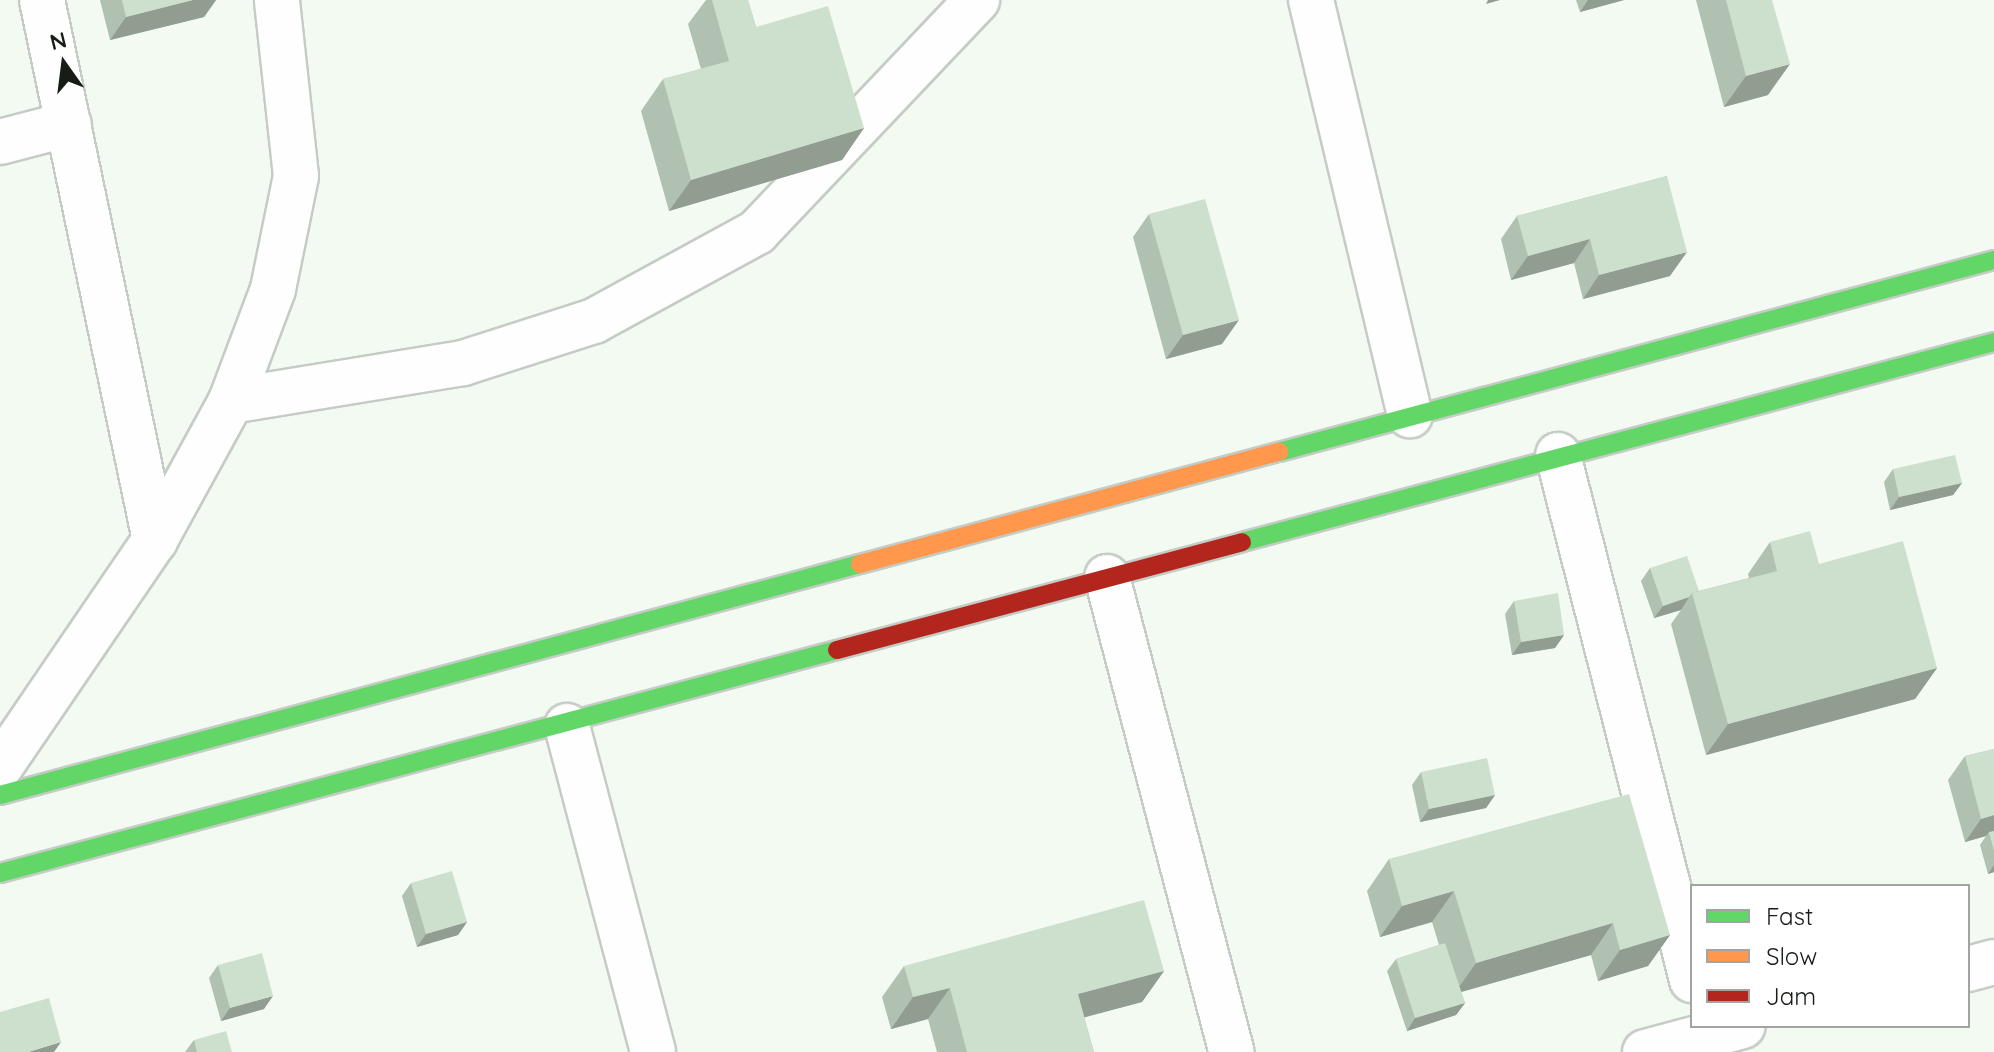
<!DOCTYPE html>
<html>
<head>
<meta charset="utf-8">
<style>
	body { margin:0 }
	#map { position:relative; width:1994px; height:1052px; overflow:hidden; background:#f2faf2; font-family:Quicksand,sans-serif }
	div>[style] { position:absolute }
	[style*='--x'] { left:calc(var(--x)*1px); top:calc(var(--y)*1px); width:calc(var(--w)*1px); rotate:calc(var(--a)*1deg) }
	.roads { filter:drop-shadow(2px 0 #c5cbc5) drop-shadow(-2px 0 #c5cbc5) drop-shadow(0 2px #c5cbc5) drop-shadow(0 -2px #c5cbc5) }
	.street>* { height:44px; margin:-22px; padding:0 22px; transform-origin:22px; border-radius:22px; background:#fdfefd }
	.fast>* { height:18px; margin:-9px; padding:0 9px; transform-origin:9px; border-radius:9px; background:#63d668 }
	.slow>* { height:18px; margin:-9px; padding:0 9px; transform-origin:9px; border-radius:9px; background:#ff974d }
	.jam>* { height:18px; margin:-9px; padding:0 9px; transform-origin:9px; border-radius:9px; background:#b3261e }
	.wall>* { inset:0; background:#b0c1b1 }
	.shaded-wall>* { inset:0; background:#909d90 }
	.building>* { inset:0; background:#cde0ce }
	span { translate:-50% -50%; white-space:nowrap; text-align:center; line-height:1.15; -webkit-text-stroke:7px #fff; paint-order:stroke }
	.legend { position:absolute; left:1690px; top:884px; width:280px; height:144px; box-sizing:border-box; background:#fff; border:2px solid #a2a4a2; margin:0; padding:10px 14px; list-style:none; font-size:24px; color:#171c17 }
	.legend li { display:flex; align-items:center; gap:16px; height:40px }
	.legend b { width:40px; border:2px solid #a2a4a2 }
	.north { position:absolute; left:24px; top:24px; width:80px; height:80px; -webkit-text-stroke:6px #fff; paint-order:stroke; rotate:346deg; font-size:22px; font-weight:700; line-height:32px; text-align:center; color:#171c17 }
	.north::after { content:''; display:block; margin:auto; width:28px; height:36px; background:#171c17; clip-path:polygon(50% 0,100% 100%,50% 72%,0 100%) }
</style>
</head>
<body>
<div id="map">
	<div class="roads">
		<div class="street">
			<i style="--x:42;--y:0;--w:552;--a:78.18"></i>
			<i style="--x:1311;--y:0;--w:427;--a:76.6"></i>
			<i style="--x:0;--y:142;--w:71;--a:-14.6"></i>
			<i style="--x:231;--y:401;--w:235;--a:-9.3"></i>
			<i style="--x:463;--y:363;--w:138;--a:-17.8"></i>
			<i style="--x:594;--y:321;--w:186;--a:-28.6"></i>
			<i style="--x:757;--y:232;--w:320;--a:-46.5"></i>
			<i style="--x:1558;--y:455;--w:542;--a:75.68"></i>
			<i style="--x:1107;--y:577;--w:491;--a:75.3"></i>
			<i style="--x:567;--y:726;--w:337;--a:75.2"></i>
			<i style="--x:0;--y:767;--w:275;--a:-55.7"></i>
			<i style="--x:155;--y:540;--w:158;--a:-61.3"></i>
			<i style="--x:231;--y:401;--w:120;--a:-69.4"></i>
			<i style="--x:273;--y:289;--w:115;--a:-78.5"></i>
			<i style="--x:296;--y:176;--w:177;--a:-96.2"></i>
			<i style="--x:1968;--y:969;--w:27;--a:-15"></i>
			<i style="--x:1645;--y:1052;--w:101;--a:-14.9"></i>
		</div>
		<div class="fast">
			<i style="--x:1279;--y:452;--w:740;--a:-15.03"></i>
			<i style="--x:1242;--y:542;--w:778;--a:-14.89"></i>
			<i style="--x:0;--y:795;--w:890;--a:-15.04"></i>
			<i style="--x:0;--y:873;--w:866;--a:-14.92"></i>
		</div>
		<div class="slow">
			<i style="--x:860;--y:564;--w:434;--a:-15"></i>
		</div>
		<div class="jam">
			<i style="--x:837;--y:650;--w:419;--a:-14.9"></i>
		</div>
	</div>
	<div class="wall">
		<i style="clip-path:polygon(100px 0,216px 0,204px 17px,110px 40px)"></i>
		<i style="clip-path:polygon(706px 0,748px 0,756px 27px,864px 128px,842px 160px,669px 211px,641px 111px,663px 79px,701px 69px,688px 24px)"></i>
		<i style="clip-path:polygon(1576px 0,1624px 0,1580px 12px)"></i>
		<i style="clip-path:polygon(1696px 0,1772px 0,1768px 95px,1724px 107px)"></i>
		<i style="clip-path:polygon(1667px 176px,1670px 276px,1583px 299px,1574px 263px,1511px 280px,1501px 239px,1517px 216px)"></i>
		<i style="clip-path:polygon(1149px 214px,1222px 344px,1166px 359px,1133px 237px)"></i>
		<i style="clip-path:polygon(1893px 469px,1962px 483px,1953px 495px,1890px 510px,1884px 482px)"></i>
		<i style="clip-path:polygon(1770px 542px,1819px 564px,1937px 668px,1915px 699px,1706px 755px,1671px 624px,1681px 610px,1654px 618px,1641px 581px,1650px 568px,1699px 591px,1749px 578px,1748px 574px)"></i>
		<i style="clip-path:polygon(1514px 601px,1564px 635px,1555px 648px,1512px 655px,1505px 614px)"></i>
		<i style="clip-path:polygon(1994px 749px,1994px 872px,1988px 874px,1980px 845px,1986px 836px,1965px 842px,1948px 780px,1965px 756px)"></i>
		<i style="clip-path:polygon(1421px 772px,1495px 795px,1486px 808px,1420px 822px,1412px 785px)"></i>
		<i style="clip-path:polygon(1389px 859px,1670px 935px,1648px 966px,1598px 981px,1591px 955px,1461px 992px,1465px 1003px,1456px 1015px,1407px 1031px,1387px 971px,1396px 959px,1439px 945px,1432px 922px,1380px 937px,1367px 891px)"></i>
		<i style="clip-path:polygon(411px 883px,467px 922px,458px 935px,417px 947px,402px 896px)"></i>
		<i style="clip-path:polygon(218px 965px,264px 1009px,221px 1021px,209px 978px)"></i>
		<i style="clip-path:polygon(904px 966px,1164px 971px,1142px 1002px,1084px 1017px,1094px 1052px,937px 1052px,928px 1019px,891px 1029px,882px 997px)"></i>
		<i style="clip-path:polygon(194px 1040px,232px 1052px,185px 1052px)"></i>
	</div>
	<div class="shaded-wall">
		<i style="clip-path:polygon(193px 0,216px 0,204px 17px,110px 40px,126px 17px)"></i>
		<i style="clip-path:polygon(1488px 0,1500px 0,1486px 4px)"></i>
		<i style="clip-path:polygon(1588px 0,1624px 0,1580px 12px)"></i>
		<i style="clip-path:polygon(1790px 64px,1768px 95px,1724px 107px,1746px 76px)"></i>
		<i style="clip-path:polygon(864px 128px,842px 160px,669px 211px,691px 180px)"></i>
		<i style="clip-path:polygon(1590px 239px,1574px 263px,1511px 280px,1528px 256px)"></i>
		<i style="clip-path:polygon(1687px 252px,1670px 276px,1583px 299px,1599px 275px)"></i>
		<i style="clip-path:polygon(1239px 320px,1222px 344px,1166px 359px,1183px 335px)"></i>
		<i style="clip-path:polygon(1962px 483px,1953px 495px,1890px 510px,1899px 497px)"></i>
		<i style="clip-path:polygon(1689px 597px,1681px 610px,1654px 618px,1663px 606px)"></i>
		<i style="clip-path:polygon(1564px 635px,1555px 648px,1512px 655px,1521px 642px)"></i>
		<i style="clip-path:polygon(1937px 668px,1915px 699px,1706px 755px,1728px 724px)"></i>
		<i style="clip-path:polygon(1495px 795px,1486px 808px,1420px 822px,1429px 809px)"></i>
		<i style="clip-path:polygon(1994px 815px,1994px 834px,1989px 832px,1986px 836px,1965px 842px,1981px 819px)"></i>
		<i style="clip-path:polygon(1994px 865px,1994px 872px,1988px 874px)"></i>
		<i style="clip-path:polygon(1454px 891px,1432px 922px,1380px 937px,1402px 906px)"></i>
		<i style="clip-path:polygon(467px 922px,458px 935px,417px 947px,426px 934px)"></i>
		<i style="clip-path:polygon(1613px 923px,1591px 955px,1454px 994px,1476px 963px)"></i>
		<i style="clip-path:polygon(1670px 935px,1648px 966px,1598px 981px,1620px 950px)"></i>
		<i style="clip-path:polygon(1164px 971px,1142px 1002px,1056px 1025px,1078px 994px)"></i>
		<i style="clip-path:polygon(950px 988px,928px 1019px,891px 1029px,913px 997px)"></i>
		<i style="clip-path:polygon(273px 996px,264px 1009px,221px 1021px,230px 1008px)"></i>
		<i style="clip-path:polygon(1465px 1003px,1456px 1015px,1407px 1031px,1415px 1018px)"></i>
		<i style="clip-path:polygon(61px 1042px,54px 1052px,28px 1052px)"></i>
	</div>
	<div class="building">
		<i style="clip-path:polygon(122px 0,193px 0,126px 17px)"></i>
		<i style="clip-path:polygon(712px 0,748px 0,756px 27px,828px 6px,864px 128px,691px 180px,663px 79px,729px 61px)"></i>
		<i style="clip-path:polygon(1726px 0,1772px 0,1790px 64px,1746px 76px)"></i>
		<i style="clip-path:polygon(1667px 176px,1687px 252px,1599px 275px,1590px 239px,1528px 256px,1517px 216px)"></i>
		<i style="clip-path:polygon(1205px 199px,1239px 320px,1183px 335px,1149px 214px)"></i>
		<i style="clip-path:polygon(1955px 455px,1962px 483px,1899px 497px,1893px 469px)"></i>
		<i style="clip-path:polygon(1810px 531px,1819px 564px,1903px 541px,1937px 668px,1728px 724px,1692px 593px,1777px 571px,1770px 542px)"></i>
		<i style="clip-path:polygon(1687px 556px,1699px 591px,1692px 593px,1689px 597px,1663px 606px,1650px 568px)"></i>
		<i style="clip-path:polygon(1558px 593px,1564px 635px,1521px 642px,1514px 601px)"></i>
		<i style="clip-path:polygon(1994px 749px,1994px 815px,1981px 819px,1965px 756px)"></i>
		<i style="clip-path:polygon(1487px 758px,1495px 795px,1429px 809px,1421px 772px)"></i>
		<i style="clip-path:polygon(1629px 794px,1670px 935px,1620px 950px,1613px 923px,1476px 963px,1454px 891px,1402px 906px,1389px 859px)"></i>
		<i style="clip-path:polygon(1994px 831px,1994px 851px,1989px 832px)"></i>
		<i style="clip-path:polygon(452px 871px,467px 922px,426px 934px,411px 883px)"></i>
		<i style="clip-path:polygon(1144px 900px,1164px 971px,1078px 994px,1094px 1052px,967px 1052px,950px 988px,913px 997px,904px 966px)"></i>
		<i style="clip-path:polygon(1445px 943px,1465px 1003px,1415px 1018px,1396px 959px)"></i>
		<i style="clip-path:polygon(262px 953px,273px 996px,230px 1008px,218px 965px)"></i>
		<i style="clip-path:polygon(49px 998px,61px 1042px,28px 1052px,0 1052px,0 1012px)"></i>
		<i style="clip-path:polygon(226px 1031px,232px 1052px,197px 1052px,194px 1040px)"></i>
	</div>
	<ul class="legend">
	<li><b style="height:10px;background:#63d668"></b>Fast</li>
	<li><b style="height:10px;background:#ff974d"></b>Slow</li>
	<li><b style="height:10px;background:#b3261e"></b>Jam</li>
	</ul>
	<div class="north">N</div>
</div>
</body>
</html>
